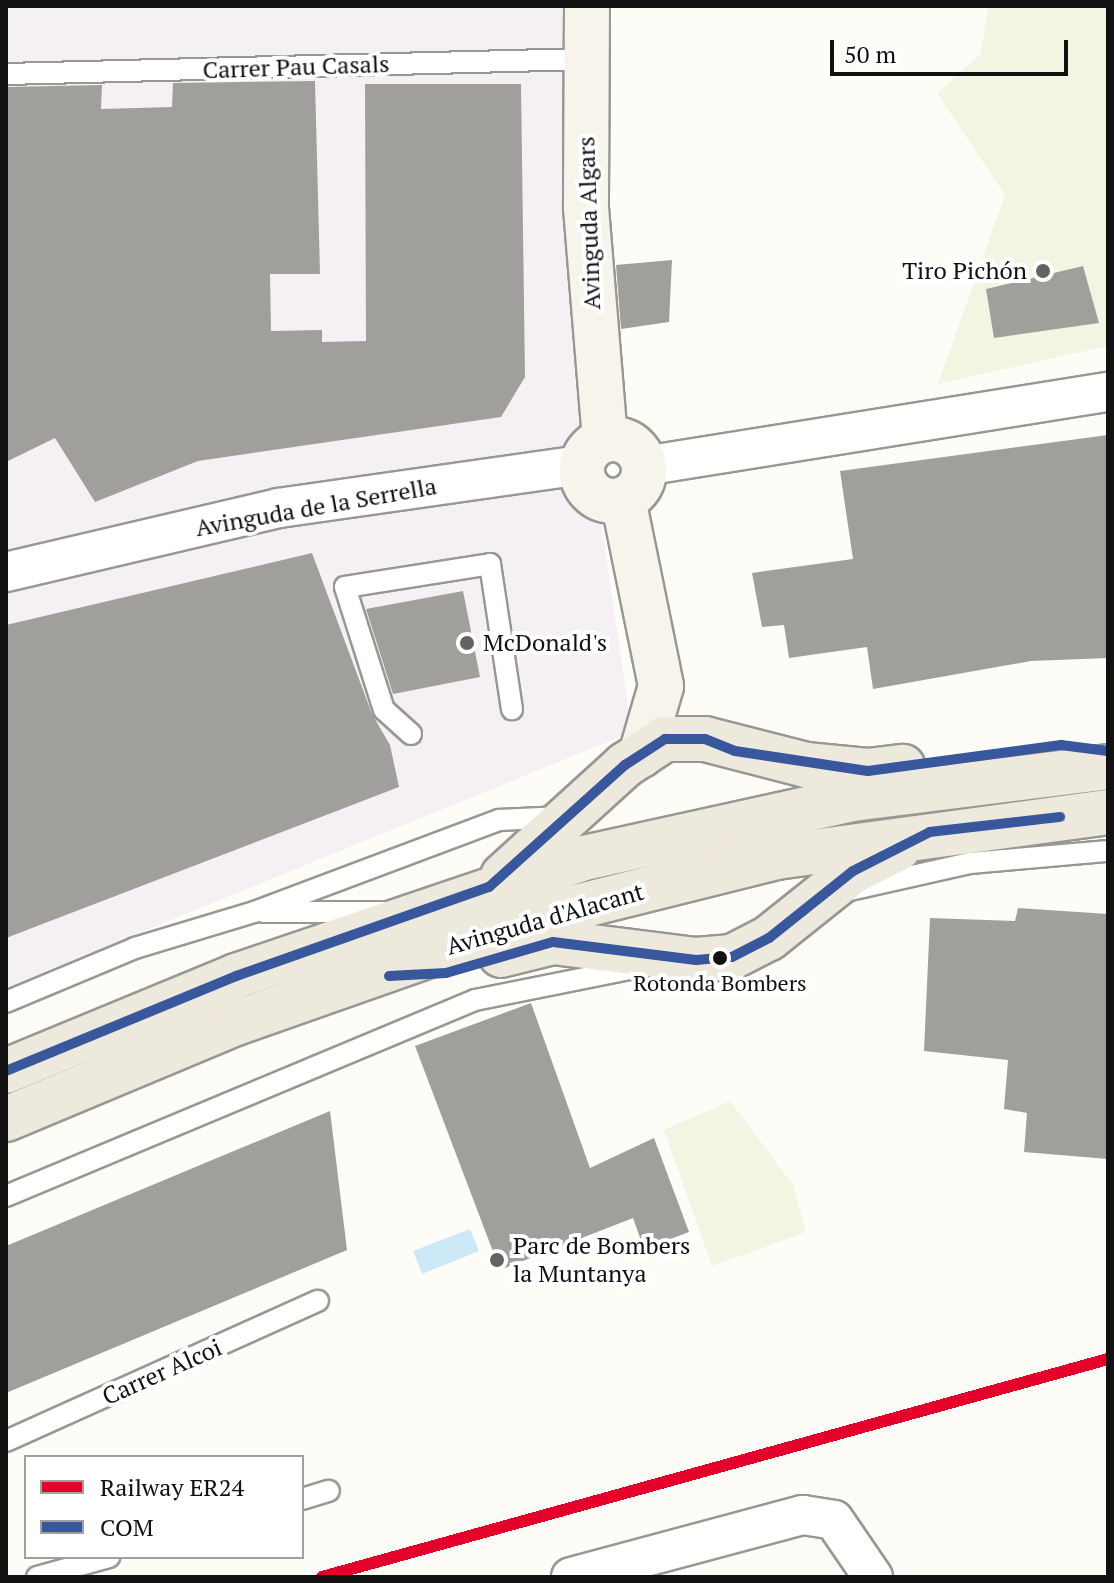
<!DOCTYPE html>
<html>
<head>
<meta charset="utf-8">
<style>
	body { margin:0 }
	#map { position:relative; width:1114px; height:1583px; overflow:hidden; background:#fdfcf7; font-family:"PT Serif",serif }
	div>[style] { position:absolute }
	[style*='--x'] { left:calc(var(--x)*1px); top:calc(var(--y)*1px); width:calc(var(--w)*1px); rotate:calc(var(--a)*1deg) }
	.industrial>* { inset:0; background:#f5f0f3 }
	.pitch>* { inset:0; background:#f0f6e1 }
	.water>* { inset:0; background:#cde8f7 }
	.building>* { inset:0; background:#a19f9c }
	.roads { filter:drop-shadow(2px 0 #979795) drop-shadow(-2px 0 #979795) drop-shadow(0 2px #979795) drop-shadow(0 -2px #979795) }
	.lane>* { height:20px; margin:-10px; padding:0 10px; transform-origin:10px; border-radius:10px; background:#fffffe }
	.street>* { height:38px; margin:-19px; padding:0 19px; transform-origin:19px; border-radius:19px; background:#fffffe }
	.secondary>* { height:44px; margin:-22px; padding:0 22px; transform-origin:22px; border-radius:22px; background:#f6f4eb }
	.secondary>.ring { margin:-22px; padding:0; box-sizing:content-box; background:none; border:44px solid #f6f4eb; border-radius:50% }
	.primary>* { height:44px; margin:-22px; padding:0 22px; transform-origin:22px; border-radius:22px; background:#ede9dc }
	.bus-1>* { height:10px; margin:-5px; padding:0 5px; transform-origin:5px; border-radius:5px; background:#39579d }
	.rail-1>* { height:12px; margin:-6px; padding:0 6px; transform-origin:6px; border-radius:6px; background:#e4002b }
	.dots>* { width:22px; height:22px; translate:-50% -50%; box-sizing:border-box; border:4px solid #fff; border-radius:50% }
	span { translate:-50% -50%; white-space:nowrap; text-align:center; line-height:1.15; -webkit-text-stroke:8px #fff; paint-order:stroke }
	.bus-label { font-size:22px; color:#111 }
	.street-label { font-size:24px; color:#111 }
	.poi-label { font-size:24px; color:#111 }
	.right { translate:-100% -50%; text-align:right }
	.left { translate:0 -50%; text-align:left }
	.frame { position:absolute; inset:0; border:8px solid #111; pointer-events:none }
	.legend { position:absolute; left:24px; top:1455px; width:280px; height:104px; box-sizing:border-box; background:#fff; border:2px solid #a0a0a0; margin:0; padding:10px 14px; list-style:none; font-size:24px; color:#111 }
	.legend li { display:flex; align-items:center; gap:16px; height:40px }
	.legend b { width:40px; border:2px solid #a0a0a0 }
	.scale { position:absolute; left:830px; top:40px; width:238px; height:36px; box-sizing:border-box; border:4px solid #111; border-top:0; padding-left:10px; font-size:24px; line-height:28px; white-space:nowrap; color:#111; -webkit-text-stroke:6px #fff; paint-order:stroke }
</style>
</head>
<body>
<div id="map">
	<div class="industrial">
		<i style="clip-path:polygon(6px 6px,563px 6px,572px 326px,632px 732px,6px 987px)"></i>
	</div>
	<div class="pitch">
		<i style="clip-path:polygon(988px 6px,1108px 6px,1108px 346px,938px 384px,1005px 195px,937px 93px,981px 54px)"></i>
		<i style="clip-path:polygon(730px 1101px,793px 1185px,806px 1232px,712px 1266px,664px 1130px)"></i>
	</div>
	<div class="water">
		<i style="clip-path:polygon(470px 1229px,479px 1251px,422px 1274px,413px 1251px)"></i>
	</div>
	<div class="building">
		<i style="clip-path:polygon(315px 81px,320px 274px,270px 274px,271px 331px,322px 330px,322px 342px,366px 341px,365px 84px,521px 84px,525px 377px,501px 417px,198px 461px,95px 502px,55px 438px,6px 462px,6px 87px,102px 85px,101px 109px,172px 107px,173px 83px)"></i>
		<i style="clip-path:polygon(672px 260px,669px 322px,621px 329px,616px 265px)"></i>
		<i style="clip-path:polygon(1083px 266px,1099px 323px,994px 338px,986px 289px)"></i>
		<i style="clip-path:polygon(1108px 435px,1108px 658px,1031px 661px,873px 689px,867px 647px,789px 658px,784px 625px,762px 627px,752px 573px,853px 559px,840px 471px)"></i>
		<i style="clip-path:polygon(312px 553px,372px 714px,390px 745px,399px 787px,6px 938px,6px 625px)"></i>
		<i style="clip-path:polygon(463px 591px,480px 677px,393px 694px,366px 609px)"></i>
		<i style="clip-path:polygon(1018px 908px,1108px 914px,1108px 1159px,1024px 1152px,1027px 1113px,1004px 1109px,1008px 1060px,924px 1051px,930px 918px,1015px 921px)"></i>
		<i style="clip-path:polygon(531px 1003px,590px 1168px,654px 1138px,689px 1232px,644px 1249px,633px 1218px,500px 1270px,415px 1046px)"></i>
		<i style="clip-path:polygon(330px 1111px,347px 1250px,6px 1393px,6px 1246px)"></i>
	</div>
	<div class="roads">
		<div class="lane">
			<i style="--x:6;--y:74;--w:580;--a:-1.48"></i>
			<i style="--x:411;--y:734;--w:36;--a:-138"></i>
			<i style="--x:384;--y:710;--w:129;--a:-107.6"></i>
			<i style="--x:345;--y:587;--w:147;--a:-9"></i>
			<i style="--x:490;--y:564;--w:147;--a:81.4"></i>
			<i style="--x:850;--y:890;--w:123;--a:-12.7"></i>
			<i style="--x:970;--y:863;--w:139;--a:-5"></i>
			<i style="--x:263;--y:912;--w:120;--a:0"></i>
			<i style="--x:6;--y:1002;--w:140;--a:-22.7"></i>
			<i style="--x:135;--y:948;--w:124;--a:-16.8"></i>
			<i style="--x:254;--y:912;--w:262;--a:-20.6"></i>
			<i style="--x:499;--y:820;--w:63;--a:-2.7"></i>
			<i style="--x:6;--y:1196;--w:508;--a:-22.68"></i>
			<i style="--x:475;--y:1000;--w:163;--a:-11.3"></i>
			<i style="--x:6;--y:1441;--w:342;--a:-24.2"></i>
			<i style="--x:302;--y:1499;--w:28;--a:-17"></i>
			<i style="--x:37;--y:1577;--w:75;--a:-15.5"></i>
		</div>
		<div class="street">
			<i style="--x:644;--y:466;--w:470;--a:-9.1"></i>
			<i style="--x:6;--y:572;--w:280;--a:-13.2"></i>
			<i style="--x:279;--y:508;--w:305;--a:-8.1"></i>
			<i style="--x:571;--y:1577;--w:240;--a:-15"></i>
			<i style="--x:803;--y:1515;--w:31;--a:9"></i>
			<i style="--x:834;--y:1520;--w:69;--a:55.6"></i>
		</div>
		<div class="secondary">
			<i style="--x:587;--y:6;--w:202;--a:90.3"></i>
			<i style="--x:586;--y:208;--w:233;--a:85.3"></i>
			<i class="ring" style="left:582px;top:439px;width:18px;height:18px"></i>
			<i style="--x:623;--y:499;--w:191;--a:78.5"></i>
			<i style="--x:661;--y:686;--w:72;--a:106.2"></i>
		</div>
		<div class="primary">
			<i style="--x:503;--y:876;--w:165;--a:-42.3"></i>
			<i style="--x:625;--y:765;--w:48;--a:-33"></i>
			<i style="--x:665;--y:739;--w:40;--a:0"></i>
			<i style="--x:705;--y:739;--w:104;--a:14.4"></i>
			<i style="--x:806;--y:765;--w:62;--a:5.5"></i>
			<i style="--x:868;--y:771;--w:35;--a:-7"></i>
			<i style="--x:501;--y:955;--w:54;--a:-14"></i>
			<i style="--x:553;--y:942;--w:144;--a:7.2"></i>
			<i style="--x:696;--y:960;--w:36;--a:-5"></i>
			<i style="--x:732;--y:957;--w:42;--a:-27.2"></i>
			<i style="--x:769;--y:938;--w:107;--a:-38.6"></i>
			<i style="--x:853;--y:871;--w:51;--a:-26.6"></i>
			<i style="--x:6;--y:1071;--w:249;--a:-22.4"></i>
			<i style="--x:236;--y:976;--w:367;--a:-18.7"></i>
			<i style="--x:584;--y:858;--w:274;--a:-12.4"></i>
			<i style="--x:852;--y:799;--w:258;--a:-7.1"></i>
			<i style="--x:6;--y:1119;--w:249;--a:-22.7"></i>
			<i style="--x:236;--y:1023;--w:322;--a:-19.4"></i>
			<i style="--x:540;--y:916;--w:243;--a:-14"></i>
			<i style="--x:776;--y:857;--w:335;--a:-7.7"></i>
		</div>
	</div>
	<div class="bus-1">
		<i style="--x:389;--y:976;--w:57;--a:-3"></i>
		<i style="--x:446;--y:973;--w:111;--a:-16.2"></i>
		<i style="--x:553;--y:942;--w:144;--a:7.2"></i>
		<i style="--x:696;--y:960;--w:36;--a:-5"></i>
		<i style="--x:732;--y:957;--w:42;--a:-27.2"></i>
		<i style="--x:769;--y:938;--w:107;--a:-38.6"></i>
		<i style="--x:853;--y:871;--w:86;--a:-26.9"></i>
		<i style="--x:930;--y:832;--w:131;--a:-6.6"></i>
		<i style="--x:6;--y:1071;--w:249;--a:-22.4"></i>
		<i style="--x:236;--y:976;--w:268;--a:-19.4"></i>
		<i style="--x:489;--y:887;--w:183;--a:-41.9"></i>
		<i style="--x:625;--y:765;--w:48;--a:-33"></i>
		<i style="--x:665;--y:739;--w:40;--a:0"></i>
		<i style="--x:705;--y:739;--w:32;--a:22"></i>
		<i style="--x:735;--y:751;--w:134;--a:8.6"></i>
		<i style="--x:868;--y:771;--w:195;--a:-7.7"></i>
		<i style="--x:1061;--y:745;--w:47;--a:7.3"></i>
	</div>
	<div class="rail-1">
		<i style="--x:322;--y:1577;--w:816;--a:-15.5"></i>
	</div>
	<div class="dots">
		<i style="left:1043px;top:271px;background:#646362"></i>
		<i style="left:467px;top:643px;background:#646362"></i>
		<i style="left:720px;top:958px;background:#111"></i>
		<i style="left:497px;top:1260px;background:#646362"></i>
	</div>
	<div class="bus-label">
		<span style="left:720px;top:983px">Rotonda Bombers</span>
	</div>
	<div class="street-label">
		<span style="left:296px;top:67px;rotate:-2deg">Carrer Pau Casals</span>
		<span style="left:589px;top:223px;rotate:-92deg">Avinguda Algars</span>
		<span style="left:316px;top:507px;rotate:-10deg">Avinguda de la Serrella</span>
		<span style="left:545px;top:919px;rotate:-16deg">Avinguda d'Alacant</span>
		<span style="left:162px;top:1372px;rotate:-24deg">Carrer Alcoi</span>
	</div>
	<div class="poi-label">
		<span class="right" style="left:1027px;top:271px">Tiro Pichón</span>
		<span class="left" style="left:483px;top:643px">McDonald's</span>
		<span class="left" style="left:513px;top:1260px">Parc de Bombers<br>la Muntanya</span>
	</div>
	<div class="frame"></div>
	<ul class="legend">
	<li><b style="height:10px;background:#e4002b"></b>Railway ER24</li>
	<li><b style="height:10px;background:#39579d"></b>COM</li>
	</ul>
	<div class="scale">50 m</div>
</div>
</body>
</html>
